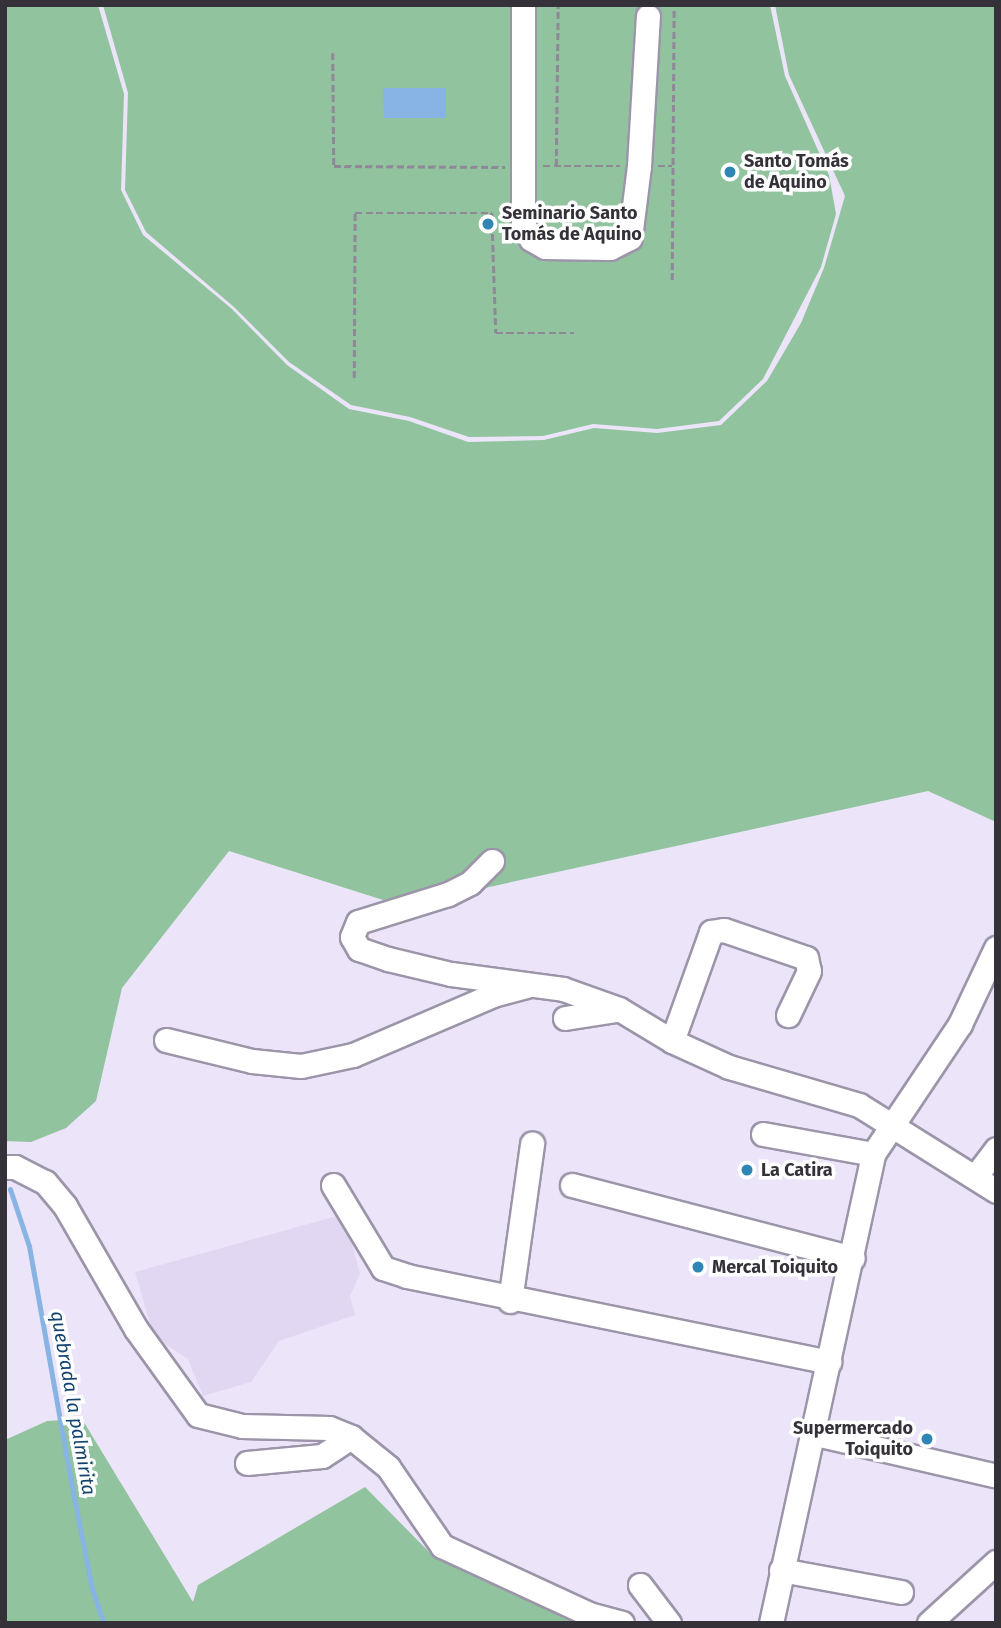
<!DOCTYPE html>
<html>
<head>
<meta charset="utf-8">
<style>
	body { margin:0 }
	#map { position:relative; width:1001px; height:1628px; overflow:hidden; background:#ece4f9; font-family:"Fira Sans",sans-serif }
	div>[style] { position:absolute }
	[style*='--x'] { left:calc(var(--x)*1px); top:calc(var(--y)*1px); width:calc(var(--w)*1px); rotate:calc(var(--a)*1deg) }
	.built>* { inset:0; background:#e1d7f3 }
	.green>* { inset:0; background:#91c39f }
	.water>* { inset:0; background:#87b4e2 }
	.stream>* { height:5px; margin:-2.5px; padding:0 2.5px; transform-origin:2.5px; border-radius:2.5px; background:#87b4e2 }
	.path>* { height:2.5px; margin-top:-1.25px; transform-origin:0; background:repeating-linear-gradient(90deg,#8e8897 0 7px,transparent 0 10.5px) }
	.roads { filter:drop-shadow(2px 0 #9c95a9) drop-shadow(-2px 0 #9c95a9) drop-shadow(0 2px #9c95a9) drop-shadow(0 -2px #9c95a9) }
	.minor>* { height:23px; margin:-11.5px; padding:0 11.5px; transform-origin:11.5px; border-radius:11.5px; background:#fff }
	.dots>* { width:19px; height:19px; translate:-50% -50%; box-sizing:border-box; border:4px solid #fff; border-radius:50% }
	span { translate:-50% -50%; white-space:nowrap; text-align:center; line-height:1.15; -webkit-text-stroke:7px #fff; paint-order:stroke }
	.poi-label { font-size:18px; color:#343139; font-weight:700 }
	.left { translate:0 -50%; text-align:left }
	.right { translate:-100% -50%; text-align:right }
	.water-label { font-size:19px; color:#12436e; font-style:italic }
	.frame { position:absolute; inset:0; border:7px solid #343139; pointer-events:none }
</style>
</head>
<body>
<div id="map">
	<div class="built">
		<i style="clip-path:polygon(344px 1214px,360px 1274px,350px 1296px,355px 1315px,279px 1341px,251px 1382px,203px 1396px,188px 1359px,154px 1337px,135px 1272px)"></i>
	</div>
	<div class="green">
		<i style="clip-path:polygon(5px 5px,98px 5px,124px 94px,121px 190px,143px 235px,232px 309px,287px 365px,349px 409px,409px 421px,468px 442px,544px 440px,594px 428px,657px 433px,721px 425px,767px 381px,801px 323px,824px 268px,845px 196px,789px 75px,775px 5px,996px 5px,996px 822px,928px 791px,402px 906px,229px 851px,122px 988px,96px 1101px,66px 1128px,31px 1142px,5px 1141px)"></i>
		<i style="clip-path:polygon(103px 5px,770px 5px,785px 76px,829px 175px,836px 214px,821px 267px,763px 379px,719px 421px,657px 429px,593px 424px,543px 436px,469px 437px,410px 417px,351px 405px,289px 362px,234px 307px,146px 232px,125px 190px,128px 93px)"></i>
		<i style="clip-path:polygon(82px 1419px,193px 1602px,198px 1585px,365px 1487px,434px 1557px,578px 1623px,5px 1623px,5px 1440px,47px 1421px)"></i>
	</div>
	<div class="water">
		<i style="clip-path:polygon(383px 88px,446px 88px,446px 118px,384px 118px)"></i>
	</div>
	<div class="stream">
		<i style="--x:10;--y:1189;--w:60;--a:71.6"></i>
		<i style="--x:29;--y:1246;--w:235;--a:79.9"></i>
		<i style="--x:70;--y:1477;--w:114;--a:78.9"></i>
		<i style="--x:92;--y:1589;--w:36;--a:71"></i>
	</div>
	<div class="path">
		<i style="--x:333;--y:53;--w:113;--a:89.5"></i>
		<i style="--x:334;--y:166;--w:171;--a:0.3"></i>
		<i style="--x:543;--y:166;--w:77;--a:0"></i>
		<i style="--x:556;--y:166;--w:161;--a:-89.3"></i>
		<i style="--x:658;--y:166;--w:14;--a:0"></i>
		<i style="--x:672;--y:280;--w:275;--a:-89.6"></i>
		<i style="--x:354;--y:378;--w:165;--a:-89.7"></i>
		<i style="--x:355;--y:213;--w:137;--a:0"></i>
		<i style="--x:492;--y:213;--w:120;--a:88.1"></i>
		<i style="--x:496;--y:333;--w:78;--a:0"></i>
	</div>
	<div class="roads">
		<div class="minor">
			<i style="--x:523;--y:5;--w:219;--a:90"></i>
			<i style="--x:523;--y:224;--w:17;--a:62"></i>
			<i style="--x:531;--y:239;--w:16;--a:30"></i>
			<i style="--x:545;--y:247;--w:65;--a:0.9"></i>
			<i style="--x:610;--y:248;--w:22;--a:-27"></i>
			<i style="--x:630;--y:238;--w:73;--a:-82.9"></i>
			<i style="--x:639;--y:166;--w:150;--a:-86.6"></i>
			<i style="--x:492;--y:861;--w:31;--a:135"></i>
			<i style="--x:470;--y:883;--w:25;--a:153"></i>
			<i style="--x:448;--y:894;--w:94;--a:162.7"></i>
			<i style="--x:358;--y:922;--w:16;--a:112"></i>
			<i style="--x:352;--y:937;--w:14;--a:60"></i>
			<i style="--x:359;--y:949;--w:31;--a:19"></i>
			<i style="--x:388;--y:959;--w:65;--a:13.4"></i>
			<i style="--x:451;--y:974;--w:113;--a:7.6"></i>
			<i style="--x:563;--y:989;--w:59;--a:19.7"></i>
			<i style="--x:619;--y:1009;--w:62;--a:31.1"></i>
			<i style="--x:672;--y:1041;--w:63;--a:24.5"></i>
			<i style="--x:729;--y:1067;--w:135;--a:16.3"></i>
			<i style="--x:859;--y:1105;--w:162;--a:32.1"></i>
			<i style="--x:565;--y:1018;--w:52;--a:-8.9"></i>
			<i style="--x:166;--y:1040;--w:89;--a:13.7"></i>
			<i style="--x:252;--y:1061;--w:49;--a:5.8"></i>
			<i style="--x:301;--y:1066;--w:53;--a:-11.9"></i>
			<i style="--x:353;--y:1055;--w:152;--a:-23.2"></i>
			<i style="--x:493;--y:995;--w:34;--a:-15"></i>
			<i style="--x:672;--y:1041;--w:116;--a:-70.3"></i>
			<i style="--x:711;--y:932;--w:13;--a:-9"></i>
			<i style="--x:724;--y:930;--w:87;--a:18.9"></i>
			<i style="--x:806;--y:958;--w:13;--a:77"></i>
			<i style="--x:809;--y:971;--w:49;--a:115.5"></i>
			<i style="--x:763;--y:1134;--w:112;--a:10.3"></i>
			<i style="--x:5;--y:1167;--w:10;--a:0"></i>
			<i style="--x:15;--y:1167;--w:34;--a:27"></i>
			<i style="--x:45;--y:1182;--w:31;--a:50"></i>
			<i style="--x:65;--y:1206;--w:142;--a:60"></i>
			<i style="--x:136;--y:1329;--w:106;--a:54.2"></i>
			<i style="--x:198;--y:1415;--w:45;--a:14"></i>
			<i style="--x:242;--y:1426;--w:87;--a:1.3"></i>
			<i style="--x:329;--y:1428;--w:24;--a:22"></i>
			<i style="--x:351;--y:1437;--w:48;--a:39"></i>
			<i style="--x:388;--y:1467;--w:96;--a:55.6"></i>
			<i style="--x:442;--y:1546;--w:162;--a:24.8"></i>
			<i style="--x:589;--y:1614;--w:34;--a:15"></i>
			<i style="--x:975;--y:1177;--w:35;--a:-53"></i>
			<i style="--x:333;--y:1185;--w:97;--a:58.9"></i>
			<i style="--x:383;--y:1268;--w:25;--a:18"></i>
			<i style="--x:407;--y:1276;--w:431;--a:11.5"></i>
			<i style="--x:572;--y:1185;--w:290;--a:14.6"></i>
			<i style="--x:510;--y:1301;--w:159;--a:-82"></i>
			<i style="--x:811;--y:1433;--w:187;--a:13"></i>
			<i style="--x:247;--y:1463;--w:75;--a:-5.3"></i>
			<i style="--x:322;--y:1456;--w:35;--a:-33"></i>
			<i style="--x:781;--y:1570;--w:122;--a:10.4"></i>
			<i style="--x:640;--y:1585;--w:48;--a:52.7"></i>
			<i style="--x:771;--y:1623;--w:480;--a:-77.7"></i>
			<i style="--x:873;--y:1154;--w:156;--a:-56.2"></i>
			<i style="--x:960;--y:1024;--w:84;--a:-64.7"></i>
			<i style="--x:929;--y:1623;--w:91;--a:-42.3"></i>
		</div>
	</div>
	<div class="dots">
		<i style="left:730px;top:172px;background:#2f86b5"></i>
		<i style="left:488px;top:224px;background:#2f86b5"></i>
		<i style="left:747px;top:1170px;background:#2f86b5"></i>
		<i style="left:698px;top:1267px;background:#2f86b5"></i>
		<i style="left:927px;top:1439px;background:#2f86b5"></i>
	</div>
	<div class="poi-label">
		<span class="left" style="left:744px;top:172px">Santo Tomás<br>de Aquino</span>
		<span class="left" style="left:502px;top:224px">Seminario Santo<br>Tomás de Aquino</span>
		<span class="left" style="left:761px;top:1170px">La Catira</span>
		<span class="left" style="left:712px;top:1267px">Mercal Toiquito</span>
		<span class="right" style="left:913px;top:1439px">Supermercado<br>Toiquito</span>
	</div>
	<div class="water-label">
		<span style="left:73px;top:1403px;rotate:80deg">quebrada la palmirita</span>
	</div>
	<div class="frame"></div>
</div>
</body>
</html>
